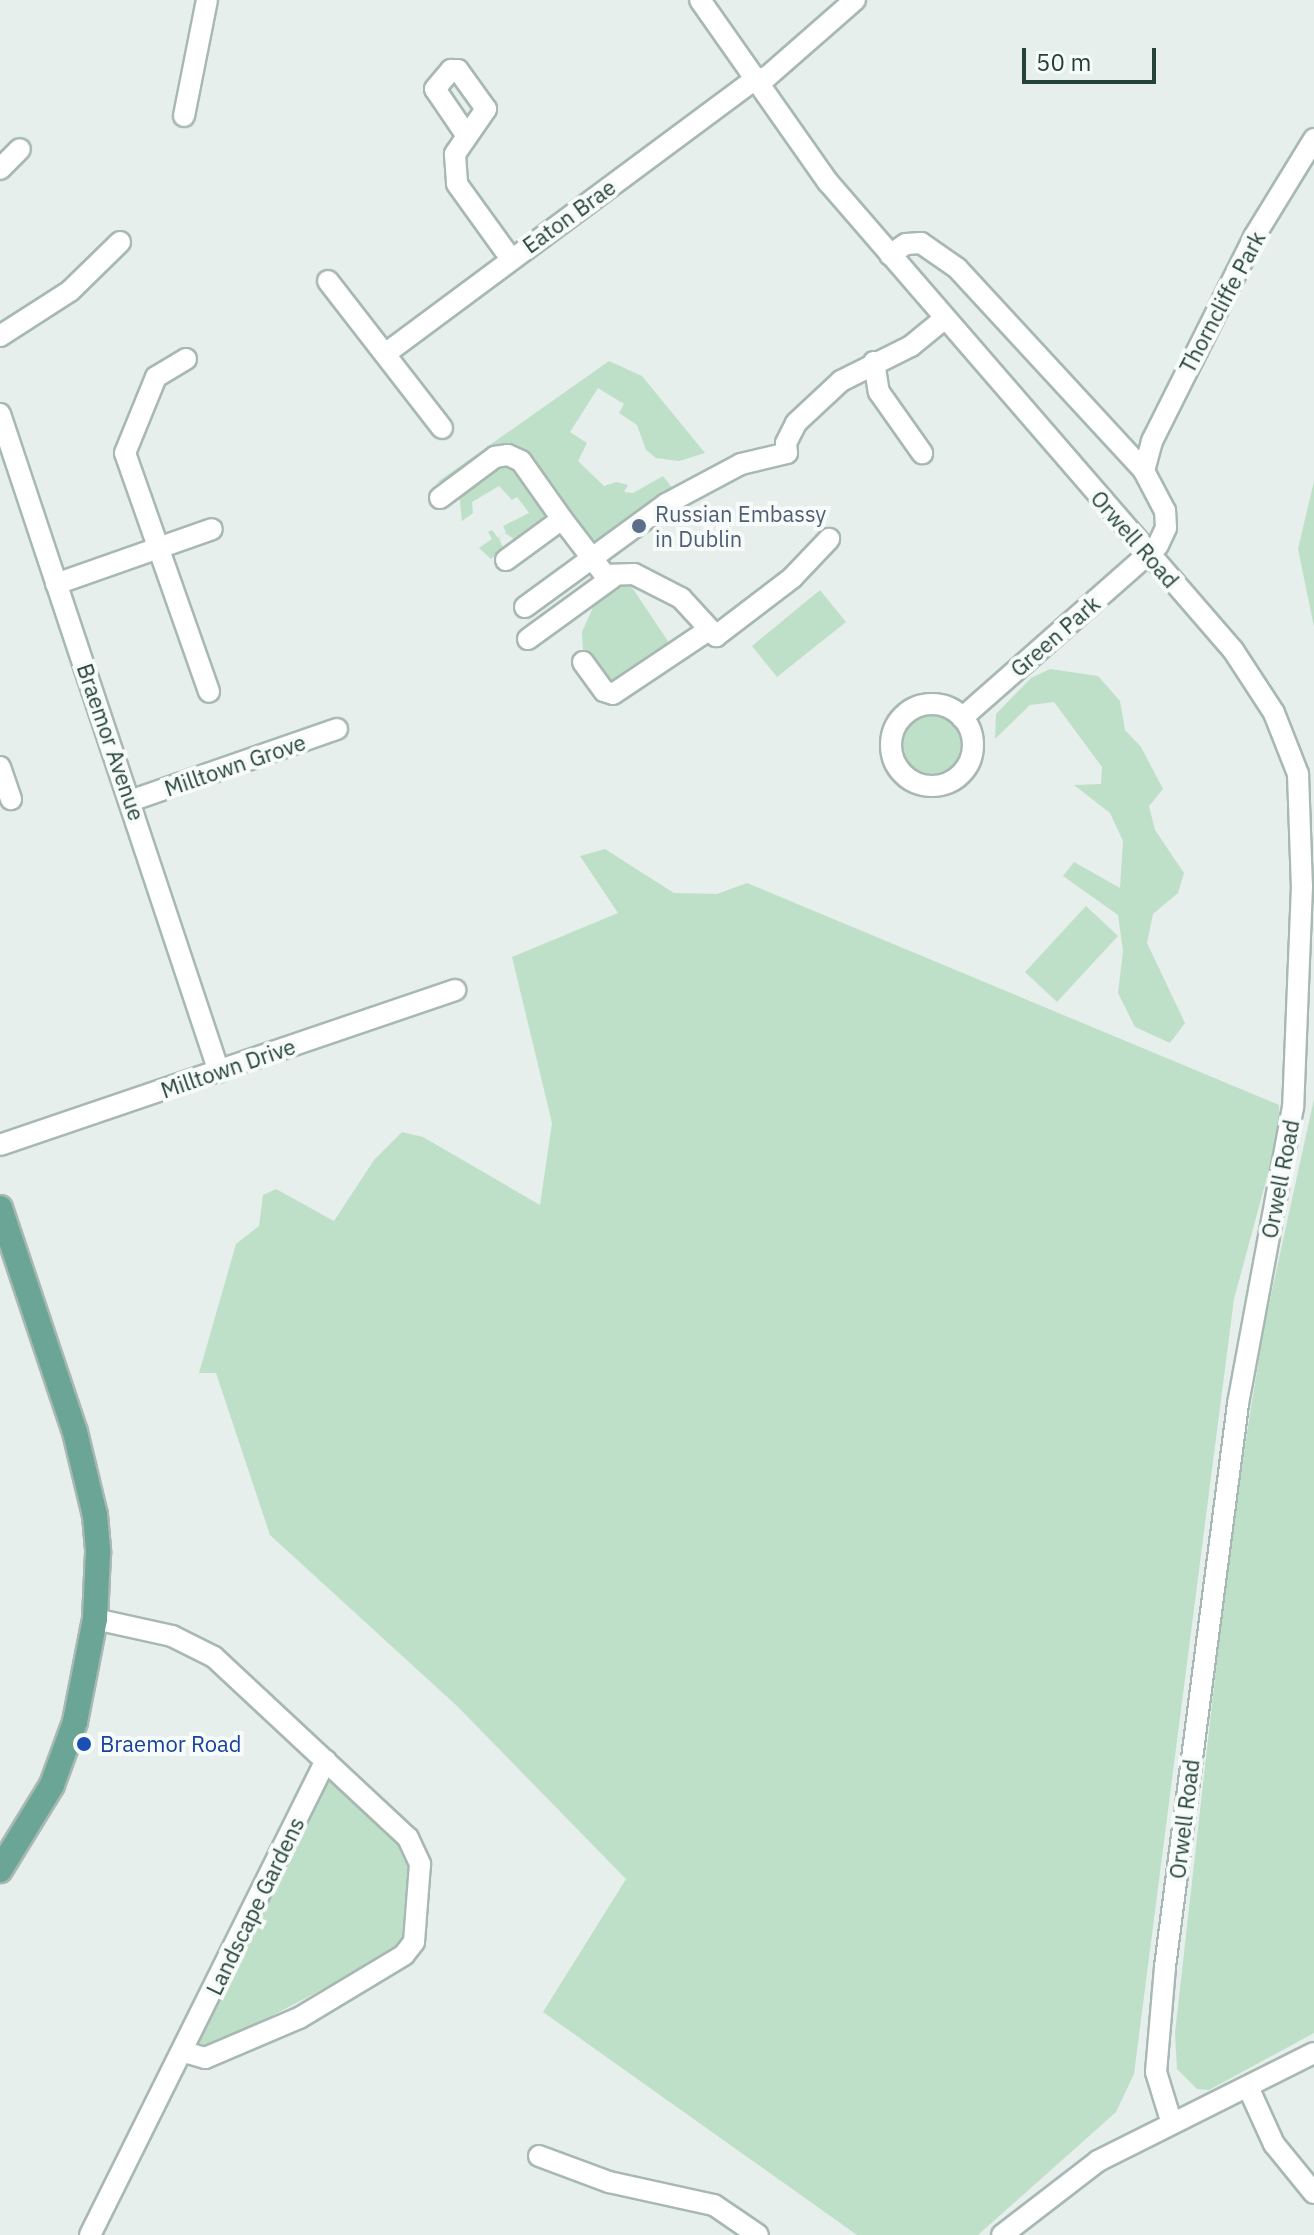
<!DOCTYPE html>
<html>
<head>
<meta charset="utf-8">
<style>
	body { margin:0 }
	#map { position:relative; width:1314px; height:2235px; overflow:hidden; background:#e6efeb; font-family:"IBM Plex Sans",sans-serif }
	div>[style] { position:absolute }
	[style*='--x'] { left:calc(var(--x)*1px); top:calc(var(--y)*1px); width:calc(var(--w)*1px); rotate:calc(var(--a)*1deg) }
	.green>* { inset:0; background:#bfe0c8 }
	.round { border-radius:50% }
	.roads { filter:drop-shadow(2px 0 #a8b8b2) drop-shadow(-2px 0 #a8b8b2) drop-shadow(0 2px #a8b8b2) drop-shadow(0 -2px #a8b8b2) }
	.minor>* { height:20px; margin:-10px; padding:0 10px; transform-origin:10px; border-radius:10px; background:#fff }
	.minor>.ring { margin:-10px; padding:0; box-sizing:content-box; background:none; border:20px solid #fff; border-radius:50% }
	.major>* { height:24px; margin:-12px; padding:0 12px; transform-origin:12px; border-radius:12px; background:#6aa596 }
	.dots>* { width:22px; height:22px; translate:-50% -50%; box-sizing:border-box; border:4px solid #f7fbf9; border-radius:50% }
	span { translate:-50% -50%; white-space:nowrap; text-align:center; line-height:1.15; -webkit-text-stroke:8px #f7fbf9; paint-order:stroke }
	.street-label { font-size:22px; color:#24423a }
	.service-label { font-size:22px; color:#4e5e75 }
	.left { translate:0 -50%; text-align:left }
	.transit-label { font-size:22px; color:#164399 }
	.scale { position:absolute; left:1022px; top:48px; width:134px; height:36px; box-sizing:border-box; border:4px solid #24423a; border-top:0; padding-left:10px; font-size:24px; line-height:28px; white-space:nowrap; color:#24423a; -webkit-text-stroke:6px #f7fbf9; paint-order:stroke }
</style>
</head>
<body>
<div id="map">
	<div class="green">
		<i style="clip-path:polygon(609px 361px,642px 376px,705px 453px,679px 461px,656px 458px,646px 450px,637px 425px,619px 413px,624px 404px,598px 388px,570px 432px,587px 443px,578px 461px,604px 486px,616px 482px,628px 485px,624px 492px,633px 493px,663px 476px,678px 495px,597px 543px,522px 455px,436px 483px)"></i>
		<i style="clip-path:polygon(513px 464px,548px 516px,517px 541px,505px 533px,499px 538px,503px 548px,491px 559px,479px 548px,492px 539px,488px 532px,492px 530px,498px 538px,506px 532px,503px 526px,529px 513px,517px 497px,512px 500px,499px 486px,472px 502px,473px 513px,462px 521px,459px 493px,496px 467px)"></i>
		<i style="clip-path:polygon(1314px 481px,1314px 627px,1298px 549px)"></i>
		<i style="clip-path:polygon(629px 583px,668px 641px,664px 650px,614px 686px,606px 684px,583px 651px,582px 632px,599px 594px)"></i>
		<i style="clip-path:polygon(820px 590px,846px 622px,777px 677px,752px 646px)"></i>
		<i style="clip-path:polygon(1050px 669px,1098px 676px,1120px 701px,1125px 730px,1141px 747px,1163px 789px,1149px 806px,1155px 830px,1184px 873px,1178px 893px,1153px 914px,1147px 943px,1185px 1023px,1170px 1043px,1135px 1027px,1118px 993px,1123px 951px,1118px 915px,1063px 876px,1074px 862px,1120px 888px,1123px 841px,1110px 813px,1074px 785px,1101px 784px,1102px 767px,1054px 702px,1030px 705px,995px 739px,996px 714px,1031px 678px)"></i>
		<i class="round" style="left:901px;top:713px;width:62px;height:62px"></i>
		<i style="clip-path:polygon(605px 849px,674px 893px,717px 894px,747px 883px,1279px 1105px,1279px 1133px,1234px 1299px,1134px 2074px,1116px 2112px,978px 2235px,857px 2235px,543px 2012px,626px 1879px,457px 1706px,270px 1535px,216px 1373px,199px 1373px,236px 1244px,259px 1226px,263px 1195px,276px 1189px,334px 1221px,374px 1160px,402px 1132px,423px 1137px,540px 1205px,552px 1123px,512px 957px,618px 913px,580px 856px)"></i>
		<i style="clip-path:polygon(1086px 906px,1118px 936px,1057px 1002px,1025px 972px)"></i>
		<i style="clip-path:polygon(1314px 1099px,1314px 2033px,1209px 2090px,1197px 2089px,1177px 2069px,1175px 2033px,1232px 1526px,1264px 1327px)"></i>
		<i style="clip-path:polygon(329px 1778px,405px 1846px,412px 1861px,406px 1937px,398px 1950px,206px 2050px,197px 2042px)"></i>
	</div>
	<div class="roads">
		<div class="minor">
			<i style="--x:700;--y:0;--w:223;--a:54.9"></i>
			<i style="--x:828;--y:182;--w:619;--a:49.13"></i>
			<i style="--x:1233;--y:650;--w:75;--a:56.9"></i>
			<i style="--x:1274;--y:713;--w:66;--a:68.5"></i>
			<i style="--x:1298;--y:774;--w:112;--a:88"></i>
			<i style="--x:1302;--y:886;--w:221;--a:92.3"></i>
			<i style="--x:1293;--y:1107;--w:302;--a:100.5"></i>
			<i style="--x:1238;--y:1404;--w:568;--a:97.39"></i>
			<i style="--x:1165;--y:1967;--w:105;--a:94.9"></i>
			<i style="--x:1156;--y:2072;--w:54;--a:72.9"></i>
			<i style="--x:184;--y:116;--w:118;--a:-78.8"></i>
			<i style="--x:465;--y:133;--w:53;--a:-124.3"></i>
			<i style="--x:435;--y:89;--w:25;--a:-50"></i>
			<i style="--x:451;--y:70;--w:7;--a:0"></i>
			<i style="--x:458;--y:70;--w:48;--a:54.3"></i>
			<i style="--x:486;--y:109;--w:55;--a:124.6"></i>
			<i style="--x:455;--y:154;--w:30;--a:86"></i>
			<i style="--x:457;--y:184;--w:92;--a:54.2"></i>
			<i style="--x:0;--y:169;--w:28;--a:-45"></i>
			<i style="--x:890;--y:255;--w:19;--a:-35"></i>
			<i style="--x:906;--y:244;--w:15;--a:-4"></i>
			<i style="--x:921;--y:243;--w:44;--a:34.8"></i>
			<i style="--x:957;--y:268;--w:276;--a:47.3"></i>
			<i style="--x:328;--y:281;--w:186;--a:52.2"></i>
			<i style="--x:0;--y:336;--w:83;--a:-32.7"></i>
			<i style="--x:70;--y:291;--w:70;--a:-44.4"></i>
			<i style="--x:385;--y:354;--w:460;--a:-36.6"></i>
			<i style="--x:754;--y:80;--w:13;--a:-13"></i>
			<i style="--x:767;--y:77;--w:117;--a:-41.2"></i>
			<i style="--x:186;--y:359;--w:35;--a:149"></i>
			<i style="--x:156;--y:377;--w:82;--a:112.2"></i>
			<i style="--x:125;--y:453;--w:253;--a:70.6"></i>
			<i style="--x:874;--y:362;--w:30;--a:81"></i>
			<i style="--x:879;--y:392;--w:75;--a:54.8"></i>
			<i style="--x:0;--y:414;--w:693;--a:71.59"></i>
			<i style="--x:440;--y:498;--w:69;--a:-36.7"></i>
			<i style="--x:495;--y:457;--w:13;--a:-9"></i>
			<i style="--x:508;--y:455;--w:14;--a:25"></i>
			<i style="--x:521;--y:461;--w:71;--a:54.7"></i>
			<i style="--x:506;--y:560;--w:69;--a:-36.2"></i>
			<i style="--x:562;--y:519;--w:71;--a:52.5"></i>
			<i style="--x:605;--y:575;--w:29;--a:-2"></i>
			<i style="--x:634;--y:574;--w:53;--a:27.1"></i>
			<i style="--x:681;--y:598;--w:52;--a:47.4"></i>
			<i style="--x:716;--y:636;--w:96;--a:-37.3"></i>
			<i style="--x:792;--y:578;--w:54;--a:-46.5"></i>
			<i style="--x:56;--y:584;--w:165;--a:-19.4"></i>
			<i style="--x:525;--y:607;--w:175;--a:-36.1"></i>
			<i style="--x:666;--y:504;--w:85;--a:-28.1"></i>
			<i style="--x:741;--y:464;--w:47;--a:-13.4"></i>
			<i style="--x:787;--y:453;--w:10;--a:-96"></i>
			<i style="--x:786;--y:443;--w:22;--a:-63"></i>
			<i style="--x:796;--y:423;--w:62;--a:-43"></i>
			<i style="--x:841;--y:381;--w:78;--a:-26.6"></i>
			<i style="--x:911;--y:346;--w:43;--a:-39.3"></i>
			<i style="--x:528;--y:639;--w:104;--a:-36"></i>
			<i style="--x:583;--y:662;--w:36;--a:54"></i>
			<i style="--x:604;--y:691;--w:9;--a:18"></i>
			<i style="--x:613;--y:694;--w:113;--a:-33.8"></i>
			<i class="ring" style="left:891px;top:704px;width:62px;height:62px"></i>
			<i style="--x:962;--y:718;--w:261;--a:-41.4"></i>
			<i style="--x:1158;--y:545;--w:19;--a:-65"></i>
			<i style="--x:1166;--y:528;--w:17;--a:-93"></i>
			<i style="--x:1165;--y:511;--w:45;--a:-117.7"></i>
			<i style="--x:1144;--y:471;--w:31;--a:-75"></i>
			<i style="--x:1152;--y:441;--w:228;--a:-63.4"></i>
			<i style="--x:1254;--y:237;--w:115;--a:-58.5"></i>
			<i style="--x:0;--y:767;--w:34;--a:71"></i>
			<i style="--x:133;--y:800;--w:216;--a:-19.2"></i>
			<i style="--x:0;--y:1145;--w:481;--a:-18.8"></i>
			<i style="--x:95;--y:1619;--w:79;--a:12.4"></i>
			<i style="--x:172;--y:1636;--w:47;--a:26.6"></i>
			<i style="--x:214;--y:1657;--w:265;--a:43"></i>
			<i style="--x:408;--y:1838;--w:29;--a:65"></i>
			<i style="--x:420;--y:1864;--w:78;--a:94.4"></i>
			<i style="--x:414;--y:1942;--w:16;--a:128"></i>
			<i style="--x:404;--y:1955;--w:122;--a:149"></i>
			<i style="--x:299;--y:2018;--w:102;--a:156.9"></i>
			<i style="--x:205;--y:2058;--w:22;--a:-164"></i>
			<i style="--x:1248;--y:2087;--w:63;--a:65.5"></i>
			<i style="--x:1274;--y:2144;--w:63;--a:50.8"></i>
			<i style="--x:539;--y:2156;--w:75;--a:20.4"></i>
			<i style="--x:609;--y:2182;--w:107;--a:12.4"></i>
			<i style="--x:714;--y:2205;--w:53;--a:34.3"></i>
			<i style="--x:90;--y:2235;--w:530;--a:-63.58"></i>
			<i style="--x:1002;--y:2235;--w:121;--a:-37.6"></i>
			<i style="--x:1098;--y:2161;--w:241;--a:-26.6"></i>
		</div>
		<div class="major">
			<i style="--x:0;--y:1208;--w:236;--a:71.5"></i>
			<i style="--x:75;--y:1432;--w:85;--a:76.5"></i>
			<i style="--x:95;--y:1515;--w:38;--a:85"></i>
			<i style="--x:98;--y:1553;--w:66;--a:92.6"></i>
			<i style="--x:95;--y:1619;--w:105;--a:101"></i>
			<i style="--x:75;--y:1722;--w:67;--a:110.1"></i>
			<i style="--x:52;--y:1785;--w:100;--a:121.5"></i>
		</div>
	</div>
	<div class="dots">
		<i style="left:639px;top:526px;background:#5c6f8a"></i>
		<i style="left:84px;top:1744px;background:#1a4fb4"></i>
	</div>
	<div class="street-label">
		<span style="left:569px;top:216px;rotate:-36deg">Eaton Brae</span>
		<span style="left:1222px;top:302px;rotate:-62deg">Thorncliffe Park</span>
		<span style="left:1135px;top:539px;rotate:49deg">Orwell Road</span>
		<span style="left:1055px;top:636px;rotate:-41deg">Green Park</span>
		<span style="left:111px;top:742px;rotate:71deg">Braemor Avenue</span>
		<span style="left:235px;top:765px;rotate:-19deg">Milltown Grove</span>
		<span style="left:228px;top:1068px;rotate:-19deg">Milltown Drive</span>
		<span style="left:1280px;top:1179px;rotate:-79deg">Orwell Road</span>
		<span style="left:1184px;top:1819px;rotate:-83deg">Orwell Road</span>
		<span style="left:255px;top:1906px;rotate:-64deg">Landscape Gardens</span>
	</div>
	<div class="service-label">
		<span class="left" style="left:655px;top:526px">Russian Embassy<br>in Dublin</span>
	</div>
	<div class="transit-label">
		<span class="left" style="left:100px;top:1744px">Braemor Road</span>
	</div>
	<div class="scale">50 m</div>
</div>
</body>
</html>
